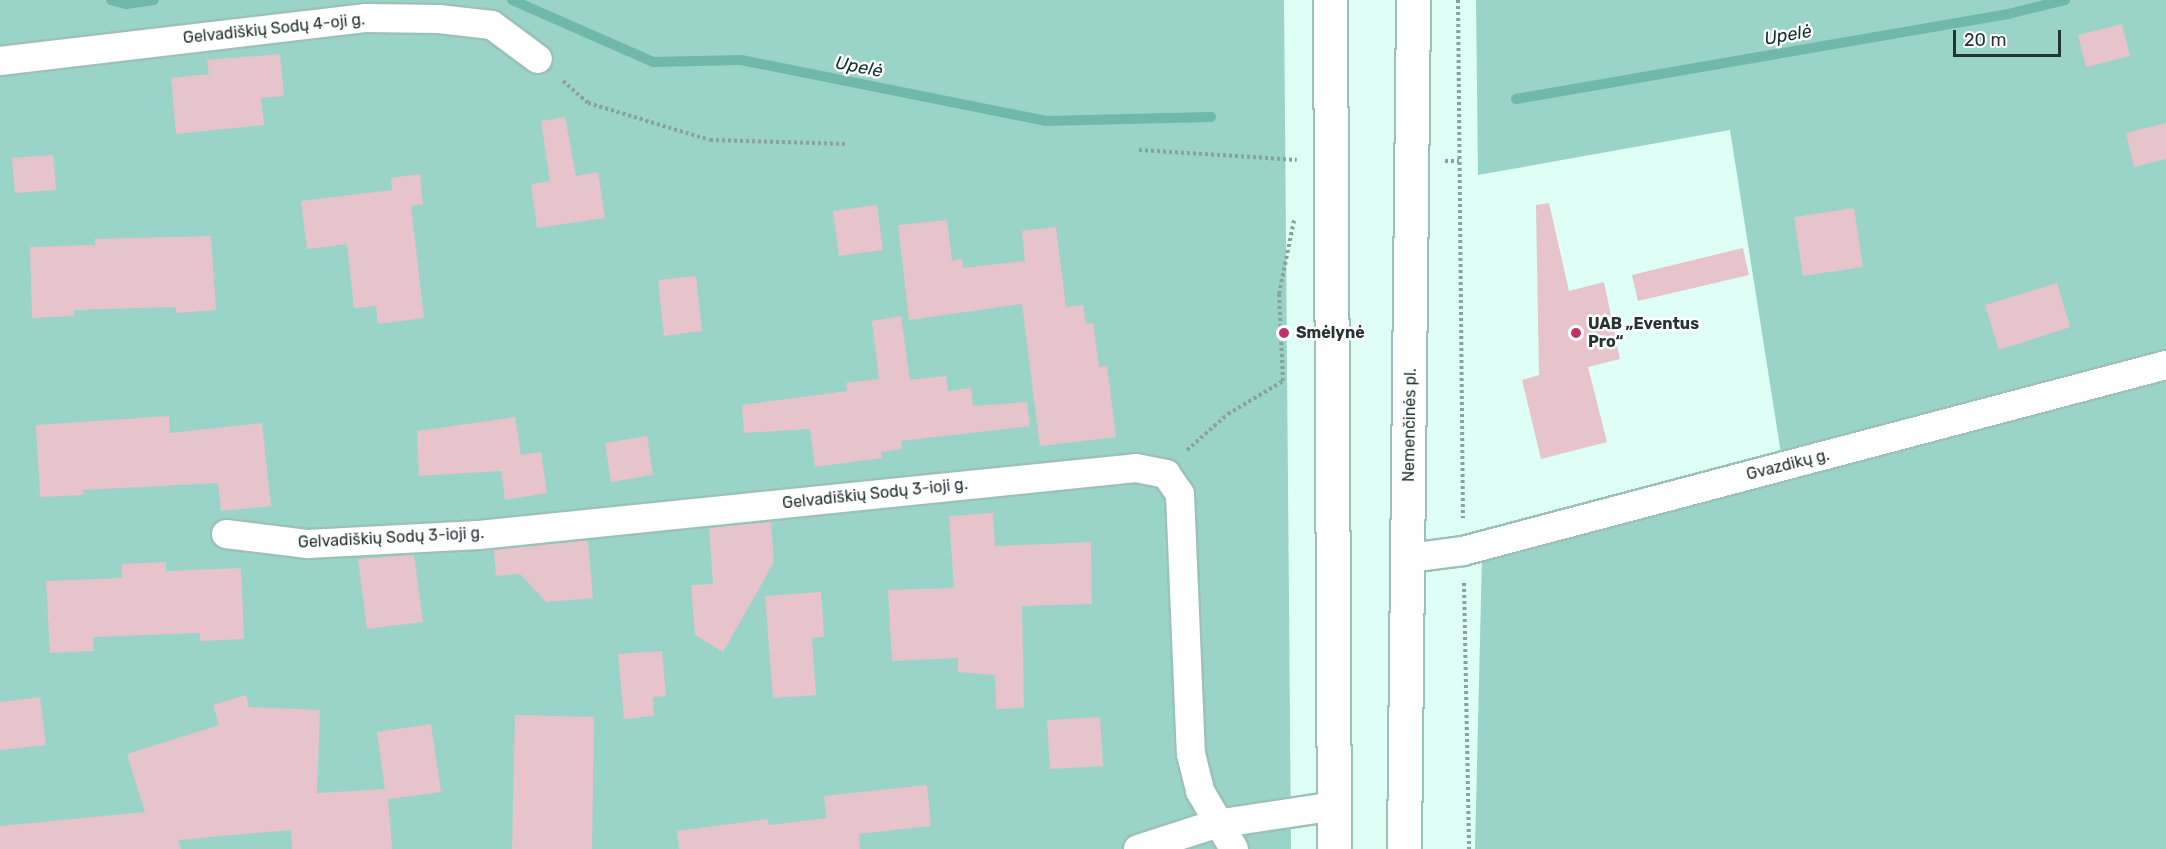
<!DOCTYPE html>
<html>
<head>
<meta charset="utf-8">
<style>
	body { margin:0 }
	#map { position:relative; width:2166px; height:849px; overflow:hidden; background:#defef6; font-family:Rubik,sans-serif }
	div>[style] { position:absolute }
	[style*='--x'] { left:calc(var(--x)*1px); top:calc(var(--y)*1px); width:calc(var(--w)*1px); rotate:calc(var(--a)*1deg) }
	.green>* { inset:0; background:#9ad3c7 }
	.stream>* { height:10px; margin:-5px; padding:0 5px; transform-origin:5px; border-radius:5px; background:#6fb8aa }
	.building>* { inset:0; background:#e7c3cc }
	.path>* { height:4px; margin-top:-2px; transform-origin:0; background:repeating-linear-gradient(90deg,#89a29c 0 3px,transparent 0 6px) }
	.roads { filter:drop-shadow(2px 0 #9bc1b8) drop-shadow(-2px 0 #9bc1b8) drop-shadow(0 2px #9bc1b8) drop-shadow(0 -2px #9bc1b8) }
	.street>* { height:28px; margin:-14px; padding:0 14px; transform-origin:14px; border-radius:14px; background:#fff }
	.primary>* { height:33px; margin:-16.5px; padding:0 16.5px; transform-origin:16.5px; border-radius:16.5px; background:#fff }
	.dots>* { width:16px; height:16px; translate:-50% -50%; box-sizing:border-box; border:3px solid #fff; border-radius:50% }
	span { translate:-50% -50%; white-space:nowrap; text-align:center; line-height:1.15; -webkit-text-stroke:5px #fff; paint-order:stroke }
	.street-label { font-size:16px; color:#243431 }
	.poi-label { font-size:16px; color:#243431; font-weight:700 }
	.left { translate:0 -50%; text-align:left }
	.water-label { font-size:18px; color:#0d312b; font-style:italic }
	.scale { position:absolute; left:1953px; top:30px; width:108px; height:27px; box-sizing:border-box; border:3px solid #243431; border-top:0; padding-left:8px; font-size:18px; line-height:21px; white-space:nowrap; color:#243431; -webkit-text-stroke:4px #fff; paint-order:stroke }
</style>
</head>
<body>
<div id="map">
	<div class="green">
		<i style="clip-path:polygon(0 0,1284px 0,1291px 849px,0 849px)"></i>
		<i style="clip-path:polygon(1476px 0,2166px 0,2166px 849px,1475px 849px,1482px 556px,1785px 479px,1730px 130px,1478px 175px)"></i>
	</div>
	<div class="stream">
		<i style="--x:111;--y:0;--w:16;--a:15"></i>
		<i style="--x:126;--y:4;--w:28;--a:-8"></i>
		<i style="--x:512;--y:0;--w:154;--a:23.7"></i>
		<i style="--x:653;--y:62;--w:88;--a:-1.3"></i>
		<i style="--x:741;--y:60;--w:310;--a:11.3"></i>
		<i style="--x:1045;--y:121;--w:166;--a:-1.4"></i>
		<i style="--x:1516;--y:99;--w:499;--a:-9.8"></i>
		<i style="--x:2008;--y:14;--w:59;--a:-13.8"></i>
	</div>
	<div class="building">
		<i style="clip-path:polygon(2122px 24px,2130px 56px,2086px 67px,2078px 35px)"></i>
		<i style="clip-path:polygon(280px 54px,284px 96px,261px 98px,264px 125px,176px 134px,171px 78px,209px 74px,207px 60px)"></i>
		<i style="clip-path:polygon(565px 117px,576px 176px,598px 172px,605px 218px,537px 228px,531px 184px,550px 181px,541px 121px)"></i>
		<i style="clip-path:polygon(2166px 123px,2166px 159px,2134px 167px,2126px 133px)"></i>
		<i style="clip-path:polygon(53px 155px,56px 190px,15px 193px,12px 158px)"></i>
		<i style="clip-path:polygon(420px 174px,423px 204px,411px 206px,424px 318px,378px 324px,376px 306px,354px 308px,347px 244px,307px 249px,301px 201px,392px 190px,391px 178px)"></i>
		<i style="clip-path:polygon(1549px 203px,1569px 291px,1604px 282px,1620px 359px,1588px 367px,1607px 442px,1541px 459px,1522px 380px,1539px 375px,1536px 205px)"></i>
		<i style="clip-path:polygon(877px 205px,883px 250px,839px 256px,833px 211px)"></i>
		<i style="clip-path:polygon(1854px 208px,1863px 267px,1803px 276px,1794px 217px)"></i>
		<i style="clip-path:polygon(947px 220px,952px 261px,962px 259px,963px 268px,1025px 261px,1022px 231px,1056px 227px,1066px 307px,1083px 305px,1086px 324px,1093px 323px,1099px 367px,1107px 366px,1116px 437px,1040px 446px,1022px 304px,909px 320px,898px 225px)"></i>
		<i style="clip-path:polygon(211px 236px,216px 310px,176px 313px,176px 307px,74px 310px,74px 316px,32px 318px,30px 247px,95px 245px,95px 239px)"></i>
		<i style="clip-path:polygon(1743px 248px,1749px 275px,1638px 301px,1632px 275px)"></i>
		<i style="clip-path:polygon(696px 276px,702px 331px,664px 336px,658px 280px)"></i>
		<i style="clip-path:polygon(2057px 283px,2070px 327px,1999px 350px,1985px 305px)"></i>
		<i style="clip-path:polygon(901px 316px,910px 380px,946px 376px,948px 391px,971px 388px,973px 406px,1027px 402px,1030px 426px,901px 441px,902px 449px,881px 452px,882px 458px,815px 467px,810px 429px,744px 433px,742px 405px,847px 391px,846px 383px,879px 379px,872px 321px)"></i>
		<i style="clip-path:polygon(169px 416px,170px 433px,262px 423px,271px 506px,221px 511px,218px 483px,83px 490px,83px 495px,40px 497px,36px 425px)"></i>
		<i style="clip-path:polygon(515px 417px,521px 455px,541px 452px,547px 493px,505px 500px,501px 471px,419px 476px,417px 431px)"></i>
		<i style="clip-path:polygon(647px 436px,653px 475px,611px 482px,605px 443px)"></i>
		<i style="clip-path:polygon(993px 513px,995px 546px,1091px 542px,1092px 604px,1022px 606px,1024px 708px,996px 709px,995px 675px,958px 672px,958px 658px,892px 661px,888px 590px,954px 588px,949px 516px)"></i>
		<i style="clip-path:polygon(771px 522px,774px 562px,723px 652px,695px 635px,691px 585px,713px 584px,709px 528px)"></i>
		<i style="clip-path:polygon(588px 540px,593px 598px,546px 602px,520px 574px,496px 576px,494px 550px)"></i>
		<i style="clip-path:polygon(414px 555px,423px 622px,367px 629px,358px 559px)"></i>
		<i style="clip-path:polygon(166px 562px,166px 571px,241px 568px,244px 639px,200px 641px,200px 633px,93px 637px,94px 651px,50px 653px,46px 581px,122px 578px,122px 564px)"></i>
		<i style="clip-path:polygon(821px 592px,824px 637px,812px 638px,816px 695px,773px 698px,765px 596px)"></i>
		<i style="clip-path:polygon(662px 651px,666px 696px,653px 697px,654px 716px,624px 719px,618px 654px)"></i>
		<i style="clip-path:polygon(246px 695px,249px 707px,320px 710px,317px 793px,385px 789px,377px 732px,431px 724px,441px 792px,388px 799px,392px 849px,292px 849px,291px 830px,178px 840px,181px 849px,0 849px,0 826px,145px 812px,127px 754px,219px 725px,213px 705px)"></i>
		<i style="clip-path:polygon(40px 697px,46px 745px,0 750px,0 702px)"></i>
		<i style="clip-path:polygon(515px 715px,594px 717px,592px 849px,512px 849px)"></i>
		<i style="clip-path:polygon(1100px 717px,1103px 766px,1050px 769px,1047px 720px)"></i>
		<i style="clip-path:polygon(927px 785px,931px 826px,859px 834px,860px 849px,679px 849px,677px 831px,768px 819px,769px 825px,827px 818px,824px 796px)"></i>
	</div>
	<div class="path">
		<i style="--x:1458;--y:0;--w:518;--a:89.45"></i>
		<i style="--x:563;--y:81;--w:33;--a:41"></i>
		<i style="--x:588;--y:103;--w:127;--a:16.9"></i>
		<i style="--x:710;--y:140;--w:138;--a:1.7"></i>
		<i style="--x:1139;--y:150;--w:158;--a:3.6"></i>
		<i style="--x:1445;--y:161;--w:14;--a:0"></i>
		<i style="--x:1187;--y:450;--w:55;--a:-41.3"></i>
		<i style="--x:1228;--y:414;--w:64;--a:-31"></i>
		<i style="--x:1283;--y:381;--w:87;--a:-92.6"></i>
		<i style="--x:1279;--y:294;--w:76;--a:-78.5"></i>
		<i style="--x:1464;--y:583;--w:266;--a:88.9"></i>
	</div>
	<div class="roads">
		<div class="street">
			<i style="--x:0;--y:61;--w:369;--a:-6.7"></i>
			<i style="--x:366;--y:18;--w:73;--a:0.8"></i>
			<i style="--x:439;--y:19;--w:53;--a:6.5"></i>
			<i style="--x:492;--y:25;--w:57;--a:36.5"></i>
			<i style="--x:226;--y:534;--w:83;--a:7"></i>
			<i style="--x:308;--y:544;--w:171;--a:-3"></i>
			<i style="--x:479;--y:535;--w:660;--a:-5.82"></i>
			<i style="--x:1136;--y:468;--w:31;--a:11"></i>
			<i style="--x:1166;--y:474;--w:24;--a:55"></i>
			<i style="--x:1180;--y:494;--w:260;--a:87.6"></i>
			<i style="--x:1191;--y:754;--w:38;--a:76"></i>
			<i style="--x:1200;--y:791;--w:67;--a:59.6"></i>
			<i style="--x:1409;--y:558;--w:54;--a:-7.4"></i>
			<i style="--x:1463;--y:551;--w:727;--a:-14.82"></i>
			<i style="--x:1138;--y:849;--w:82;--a:-17.8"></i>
			<i style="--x:1216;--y:824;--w:120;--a:-8.6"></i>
		</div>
		<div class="primary">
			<i style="--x:1330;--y:0;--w:849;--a:89.73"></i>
			<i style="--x:1404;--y:849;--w:849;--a:-89.39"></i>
		</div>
	</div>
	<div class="dots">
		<i style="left:1284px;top:333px;background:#bd326a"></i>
		<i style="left:1576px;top:333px;background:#bd326a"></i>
	</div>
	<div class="street-label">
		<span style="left:274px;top:29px;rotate:-6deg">Gelvadiškių Sodų 4-oji g.</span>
		<span style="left:1410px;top:425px;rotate:-89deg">Nemenčinės pl.</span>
		<span style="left:1788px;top:465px;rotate:-14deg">Gvazdikų g.</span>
		<span style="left:875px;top:494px;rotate:-6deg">Gelvadiškių Sodų 3-ioji g.</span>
		<span style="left:391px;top:538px;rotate:-3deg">Gelvadiškių Sodų 3-ioji g.</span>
	</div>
	<div class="poi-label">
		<span class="left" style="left:1588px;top:333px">UAB „Eventus<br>Pro“</span>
		<span class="left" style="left:1296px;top:333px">Smėlynė</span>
	</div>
	<div class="water-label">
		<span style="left:1788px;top:35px;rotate:-10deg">Upelė</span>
		<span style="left:859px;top:67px;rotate:11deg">Upelė</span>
	</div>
	<div class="scale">20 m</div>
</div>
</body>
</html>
